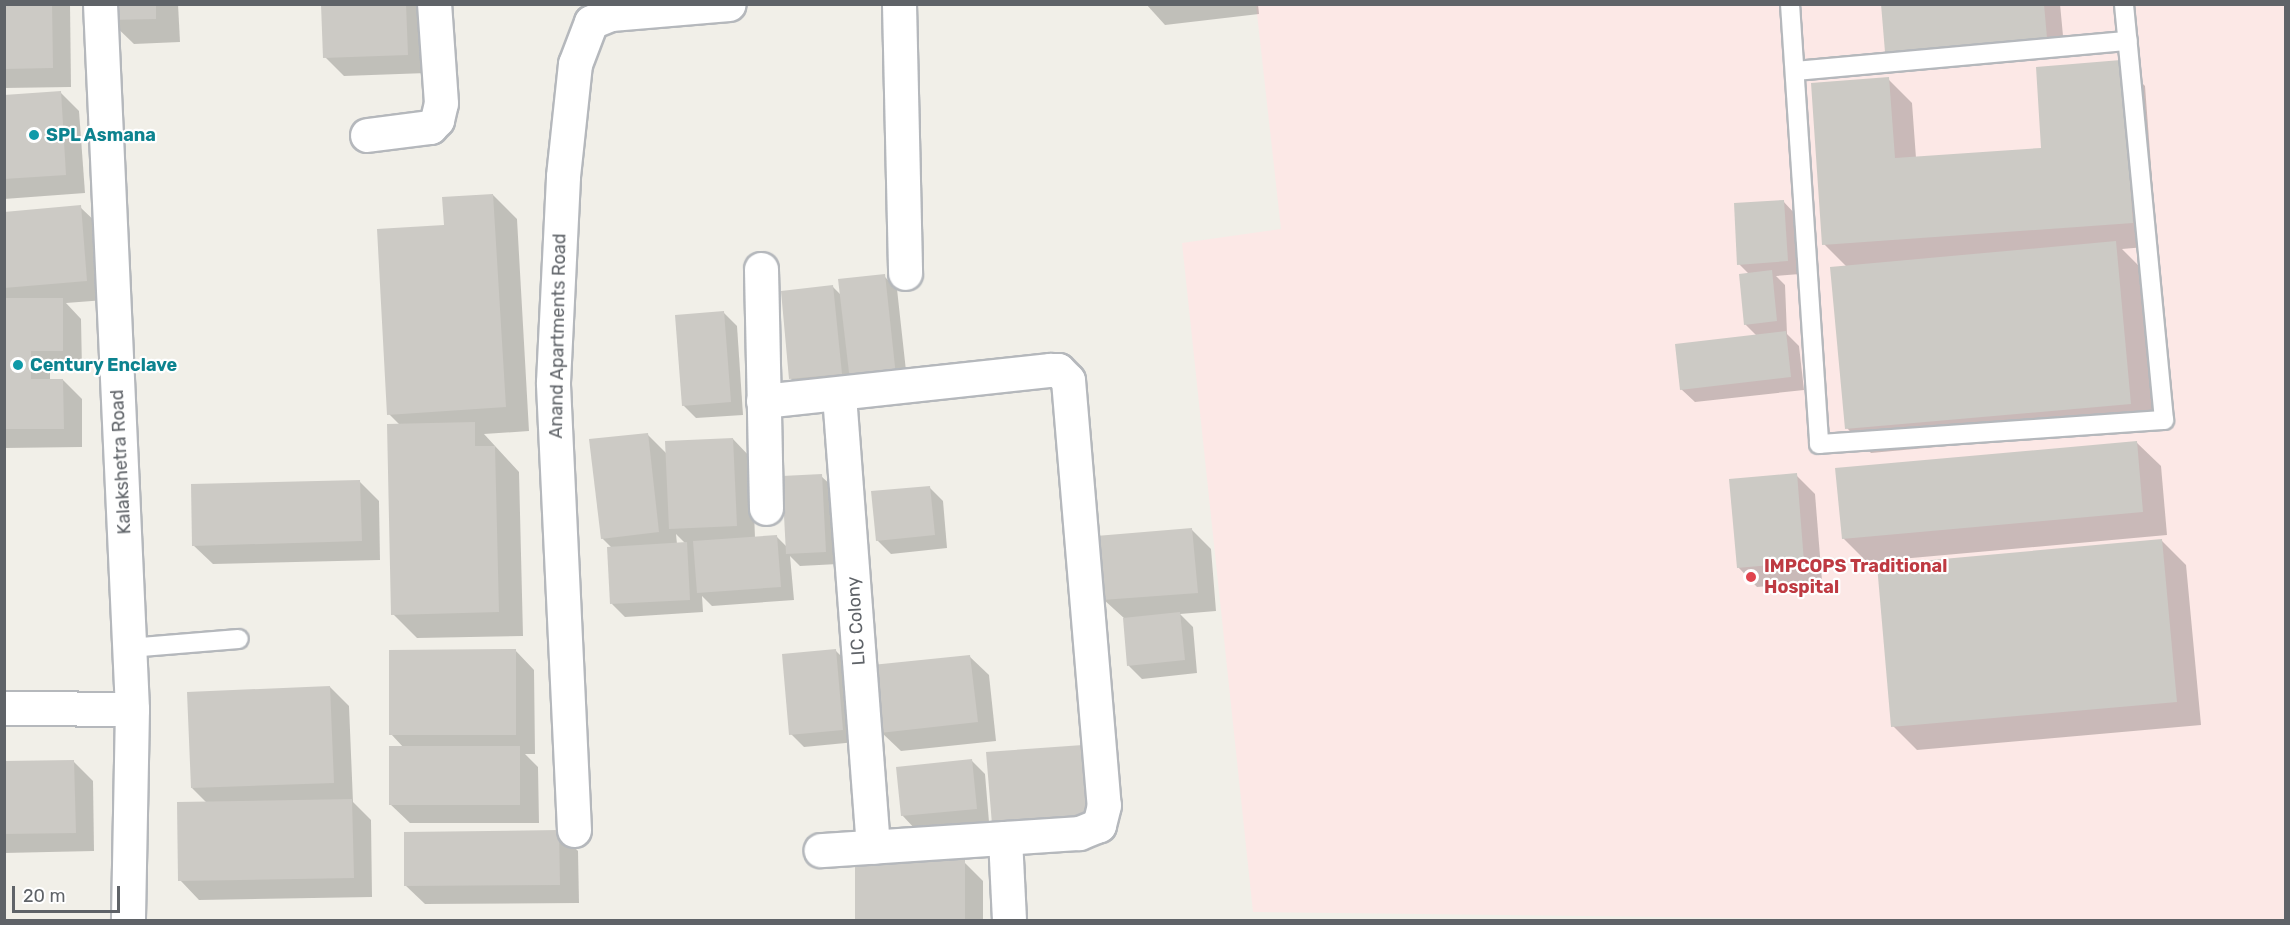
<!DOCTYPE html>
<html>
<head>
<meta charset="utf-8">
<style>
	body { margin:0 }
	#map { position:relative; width:2290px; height:925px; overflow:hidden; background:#f1efe8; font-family:Rubik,sans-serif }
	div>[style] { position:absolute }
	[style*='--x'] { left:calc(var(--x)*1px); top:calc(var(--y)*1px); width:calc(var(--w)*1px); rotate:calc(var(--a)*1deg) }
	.medical>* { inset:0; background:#fce8e6 }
	.shadow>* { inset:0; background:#0003 }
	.building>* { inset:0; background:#cccac5 }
	.roads { filter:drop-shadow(2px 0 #b5b8bc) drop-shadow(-2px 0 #b5b8bc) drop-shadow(0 2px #b5b8bc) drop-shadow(0 -2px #b5b8bc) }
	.service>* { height:18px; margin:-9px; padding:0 9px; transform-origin:9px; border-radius:9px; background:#fff }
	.minor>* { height:33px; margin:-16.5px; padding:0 16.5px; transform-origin:16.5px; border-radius:16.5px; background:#fff }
	.dots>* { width:16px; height:16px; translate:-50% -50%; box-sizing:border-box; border:3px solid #fff; border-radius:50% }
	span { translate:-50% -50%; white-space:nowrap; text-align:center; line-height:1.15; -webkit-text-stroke:4.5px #fff; paint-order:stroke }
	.culture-label { font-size:18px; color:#0d838f; font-weight:700 }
	.left { translate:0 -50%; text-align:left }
	.street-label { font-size:18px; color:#5f6368 }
	.health-label { font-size:18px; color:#be3a42; font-weight:700 }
	.frame { position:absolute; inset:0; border:6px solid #5f6368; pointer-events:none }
	.scale { position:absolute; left:12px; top:886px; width:108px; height:27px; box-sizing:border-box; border:3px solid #5f6368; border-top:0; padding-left:8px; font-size:18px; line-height:21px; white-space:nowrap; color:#5f6368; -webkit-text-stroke:4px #fff; paint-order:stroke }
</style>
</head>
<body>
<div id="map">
	<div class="medical">
		<i style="clip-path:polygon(1256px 5px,2285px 5px,2285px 920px,1902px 920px,1253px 912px,1182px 243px,1281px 229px)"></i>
	</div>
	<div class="shadow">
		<i style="clip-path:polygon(4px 4px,70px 4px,71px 87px,4px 88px)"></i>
		<i style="clip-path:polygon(109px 4px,178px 4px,180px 42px,134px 44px,109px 20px)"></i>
		<i style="clip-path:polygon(322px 4px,424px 4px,427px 73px,344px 76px,325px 57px)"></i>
		<i style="clip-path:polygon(1146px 4px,1258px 4px,1259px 14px,1165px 25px)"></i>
		<i style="clip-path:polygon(1882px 4px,2060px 4px,2065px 57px,1906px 71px,1887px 52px)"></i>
		<i style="clip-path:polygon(2121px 62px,2145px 86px,2157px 246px,2122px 249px,2140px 267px,2154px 427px,1871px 453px,1847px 428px,1847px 267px,1824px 244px,1888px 79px,1912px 103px,1916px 158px,2043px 149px)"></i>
		<i style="clip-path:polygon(60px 92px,79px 111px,85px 193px,4px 199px,4px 96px)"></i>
		<i style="clip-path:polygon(493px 195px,517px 219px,529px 431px,484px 434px,519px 472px,523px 636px,417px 638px,393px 614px,400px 425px,389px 414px,446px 226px)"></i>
		<i style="clip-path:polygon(1783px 201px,1796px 215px,1800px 274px,1776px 276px,1785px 285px,1787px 334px,1799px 346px,1804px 390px,1695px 402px,1681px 389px,1757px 336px,1745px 324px,1749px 274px,1739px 264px)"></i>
		<i style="clip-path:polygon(80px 207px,100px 226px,105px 300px,66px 303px,81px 319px,82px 370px,50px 370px,50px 380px,63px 380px,82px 399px,82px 447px,4px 448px,4px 213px)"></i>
		<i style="clip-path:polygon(884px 276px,897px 289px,908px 389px,804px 392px,791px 379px,833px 287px,842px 296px)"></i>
		<i style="clip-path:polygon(724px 313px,737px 326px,743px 415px,696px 418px,683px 405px)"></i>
		<i style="clip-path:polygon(evenodd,647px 434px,667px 454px,733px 439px,752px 459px,755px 538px,776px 536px,787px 547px,821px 476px,835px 489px,838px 564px,800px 566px,790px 556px,794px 600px,712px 606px,702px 596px,703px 612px,625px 617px,612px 604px,612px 548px,602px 538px,647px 434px,676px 534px,686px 544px,677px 544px,676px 534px)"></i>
		<i style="clip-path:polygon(2136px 442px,2161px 466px,2167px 535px,1867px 562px,1843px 538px)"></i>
		<i style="clip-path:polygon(1796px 475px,1815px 494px,1822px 581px,1757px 587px,1738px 567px)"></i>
		<i style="clip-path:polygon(360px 482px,379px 501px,380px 560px,213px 564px,193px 545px)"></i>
		<i style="clip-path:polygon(929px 487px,943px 501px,947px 548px,891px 554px,877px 540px)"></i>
		<i style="clip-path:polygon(1192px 530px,1211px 549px,1216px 611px,1180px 614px,1193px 627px,1197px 673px,1142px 679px,1129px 666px,1125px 619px,1103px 599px)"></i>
		<i style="clip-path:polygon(2162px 541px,2186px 565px,2201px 725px,1917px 750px,1893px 726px)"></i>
		<i style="clip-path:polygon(515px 650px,534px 670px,535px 754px,525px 754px,538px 767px,539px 823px,410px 823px,390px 804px,404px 748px,391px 734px)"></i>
		<i style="clip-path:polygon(836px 651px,849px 664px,856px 742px,804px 747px,791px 734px)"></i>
		<i style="clip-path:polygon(969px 656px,989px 675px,996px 741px,901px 751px,881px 732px)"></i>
		<i style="clip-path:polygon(330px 687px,349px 706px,353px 802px,371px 820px,372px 897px,199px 900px,180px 880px,207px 803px,192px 788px)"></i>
		<i style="clip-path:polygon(73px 761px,93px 781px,94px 851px,4px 853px,4px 763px)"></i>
		<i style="clip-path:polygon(972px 761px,985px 774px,989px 822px,915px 829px,902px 815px)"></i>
		<i style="clip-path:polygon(559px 832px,578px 851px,579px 903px,425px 904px,405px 885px)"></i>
		<i style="clip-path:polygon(856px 862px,964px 862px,983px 881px,983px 920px,856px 920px)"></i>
	</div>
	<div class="building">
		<i style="clip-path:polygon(4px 4px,52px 4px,53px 68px,4px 69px)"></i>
		<i style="clip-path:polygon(107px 4px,156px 4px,156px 19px,108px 20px)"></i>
		<i style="clip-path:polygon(321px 4px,406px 4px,408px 55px,323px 58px)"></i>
		<i style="clip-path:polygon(1881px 4px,2044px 4px,2047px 38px,1885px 52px)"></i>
		<i style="clip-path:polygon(2121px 60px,2133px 223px,1822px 245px,1811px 83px,1889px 77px,1895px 158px,2041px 148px,2036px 67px)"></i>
		<i style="clip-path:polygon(61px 91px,66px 175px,4px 179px,4px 95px)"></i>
		<i style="clip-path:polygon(493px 194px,506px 407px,387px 415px,377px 229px,444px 225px,442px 197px)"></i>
		<i style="clip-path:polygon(1784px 200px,1788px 261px,1737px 265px,1734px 203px)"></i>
		<i style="clip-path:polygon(81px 205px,87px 281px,4px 288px,4px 212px)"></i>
		<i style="clip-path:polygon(2116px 241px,2131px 404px,1845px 429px,1830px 267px)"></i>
		<i style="clip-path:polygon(1772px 270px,1777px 321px,1744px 325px,1739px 274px)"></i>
		<i style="clip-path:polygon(885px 274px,896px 376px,850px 381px,838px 279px)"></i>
		<i style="clip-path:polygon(833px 285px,842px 374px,789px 379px,781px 291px)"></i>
		<i style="clip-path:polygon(4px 298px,63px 298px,63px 351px,31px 351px,31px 379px,63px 379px,64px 429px,4px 429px)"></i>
		<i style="clip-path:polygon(724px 311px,731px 402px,682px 406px,675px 315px)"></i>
		<i style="clip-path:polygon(1786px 331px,1791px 377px,1680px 390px,1675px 344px)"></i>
		<i style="clip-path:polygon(475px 422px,475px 446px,495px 446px,499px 612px,391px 615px,387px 424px)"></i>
		<i style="clip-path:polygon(648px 433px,659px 532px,601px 539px,589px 439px)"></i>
		<i style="clip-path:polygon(733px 438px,737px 526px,669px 529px,665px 441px)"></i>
		<i style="clip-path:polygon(2137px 441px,2143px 512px,1842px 539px,1835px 468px)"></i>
		<i style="clip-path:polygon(1797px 473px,1804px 562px,1737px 568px,1729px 479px)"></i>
		<i style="clip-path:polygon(822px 474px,826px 552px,786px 554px,782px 476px)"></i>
		<i style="clip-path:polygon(360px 480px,362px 541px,192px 546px,191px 484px)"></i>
		<i style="clip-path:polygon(930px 486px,935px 535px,876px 541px,871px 491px)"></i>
		<i style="clip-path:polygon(1192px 528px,1198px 593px,1102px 600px,1096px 536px)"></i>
		<i style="clip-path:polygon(777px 535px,781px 587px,697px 593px,693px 541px)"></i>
		<i style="clip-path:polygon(2162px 539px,2177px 702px,1891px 727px,1877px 565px)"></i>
		<i style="clip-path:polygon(687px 542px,690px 600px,610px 604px,607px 547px)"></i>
		<i style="clip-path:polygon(1180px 612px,1185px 660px,1127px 666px,1123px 618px)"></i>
		<i style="clip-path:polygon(516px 649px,516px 735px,389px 735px,389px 650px)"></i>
		<i style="clip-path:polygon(836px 649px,843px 730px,789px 735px,782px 654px)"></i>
		<i style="clip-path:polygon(970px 655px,978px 722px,880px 733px,872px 665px)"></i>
		<i style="clip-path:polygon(330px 686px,334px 783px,191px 788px,187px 692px)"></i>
		<i style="clip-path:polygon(1083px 745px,1088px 817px,992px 824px,986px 752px)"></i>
		<i style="clip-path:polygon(389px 746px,520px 746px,520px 805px,389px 805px)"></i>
		<i style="clip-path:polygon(972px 759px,977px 809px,901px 816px,896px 767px)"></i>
		<i style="clip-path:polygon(74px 760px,76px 833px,4px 834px,4px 761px)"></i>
		<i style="clip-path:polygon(352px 799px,354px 878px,178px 881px,177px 802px)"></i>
		<i style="clip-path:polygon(559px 830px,560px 885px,404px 886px,404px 832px)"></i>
		<i style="clip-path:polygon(855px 860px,965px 860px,965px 920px,855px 920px)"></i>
	</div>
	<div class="roads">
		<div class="service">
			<i style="--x:1790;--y:4;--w:441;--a:86.2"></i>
			<i style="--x:1819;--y:444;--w:346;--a:-4"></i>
			<i style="--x:2164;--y:420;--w:418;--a:-95.5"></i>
			<i style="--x:1796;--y:71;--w:333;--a:-5.2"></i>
			<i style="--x:129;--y:648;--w:110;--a:-4.7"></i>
		</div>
		<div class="minor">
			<i style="--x:100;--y:4;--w:706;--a:87.4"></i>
			<i style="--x:132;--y:709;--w:211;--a:91.1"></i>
			<i style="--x:899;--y:4;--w:269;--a:88.7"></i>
			<i style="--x:367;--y:135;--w:64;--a:-7.2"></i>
			<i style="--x:430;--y:127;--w:10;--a:-45"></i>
			<i style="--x:437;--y:120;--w:17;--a:-77"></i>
			<i style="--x:441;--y:103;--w:99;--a:-94"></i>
			<i style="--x:761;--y:269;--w:239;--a:88.8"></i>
			<i style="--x:839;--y:395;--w:453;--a:85.7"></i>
			<i style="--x:763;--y:401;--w:289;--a:-6.2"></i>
			<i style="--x:1050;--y:370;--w:8;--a:0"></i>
			<i style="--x:1058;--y:370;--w:14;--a:45"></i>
			<i style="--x:1068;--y:380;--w:427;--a:85.2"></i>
			<i style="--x:1104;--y:805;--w:21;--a:104"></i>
			<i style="--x:1099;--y:825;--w:22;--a:158"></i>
			<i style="--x:1079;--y:833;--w:259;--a:176.2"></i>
			<i style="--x:4;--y:708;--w:128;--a:0.4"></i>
			<i style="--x:574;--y:830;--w:448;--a:-92.7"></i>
			<i style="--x:553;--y:382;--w:206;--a:-87.2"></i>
			<i style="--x:563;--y:176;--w:113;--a:-83.9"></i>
			<i style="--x:575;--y:64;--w:45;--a:-69.1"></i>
			<i style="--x:591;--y:22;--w:22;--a:-22"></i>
			<i style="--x:611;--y:14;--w:118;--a:-4.8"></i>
			<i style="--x:1005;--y:838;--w:82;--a:87.2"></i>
		</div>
	</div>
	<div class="dots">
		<i style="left:34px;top:135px;background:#0f9aa8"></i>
		<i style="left:18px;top:365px;background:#0f9aa8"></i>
		<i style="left:1751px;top:577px;background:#e0444e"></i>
	</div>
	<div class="culture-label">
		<span class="left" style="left:46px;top:135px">SPL Asmana</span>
		<span class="left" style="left:30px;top:365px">Century Enclave</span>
	</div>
	<div class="street-label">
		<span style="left:558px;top:336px;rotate:-89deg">Anand Apartments Road</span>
		<span style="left:121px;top:462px;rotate:-93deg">Kalakshetra Road</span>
		<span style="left:856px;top:621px;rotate:-94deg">LIC Colony</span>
	</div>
	<div class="health-label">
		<span class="left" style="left:1764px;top:577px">IMPCOPS Traditional<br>Hospital</span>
	</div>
	<div class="frame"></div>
	<div class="scale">20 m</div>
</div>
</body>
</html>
